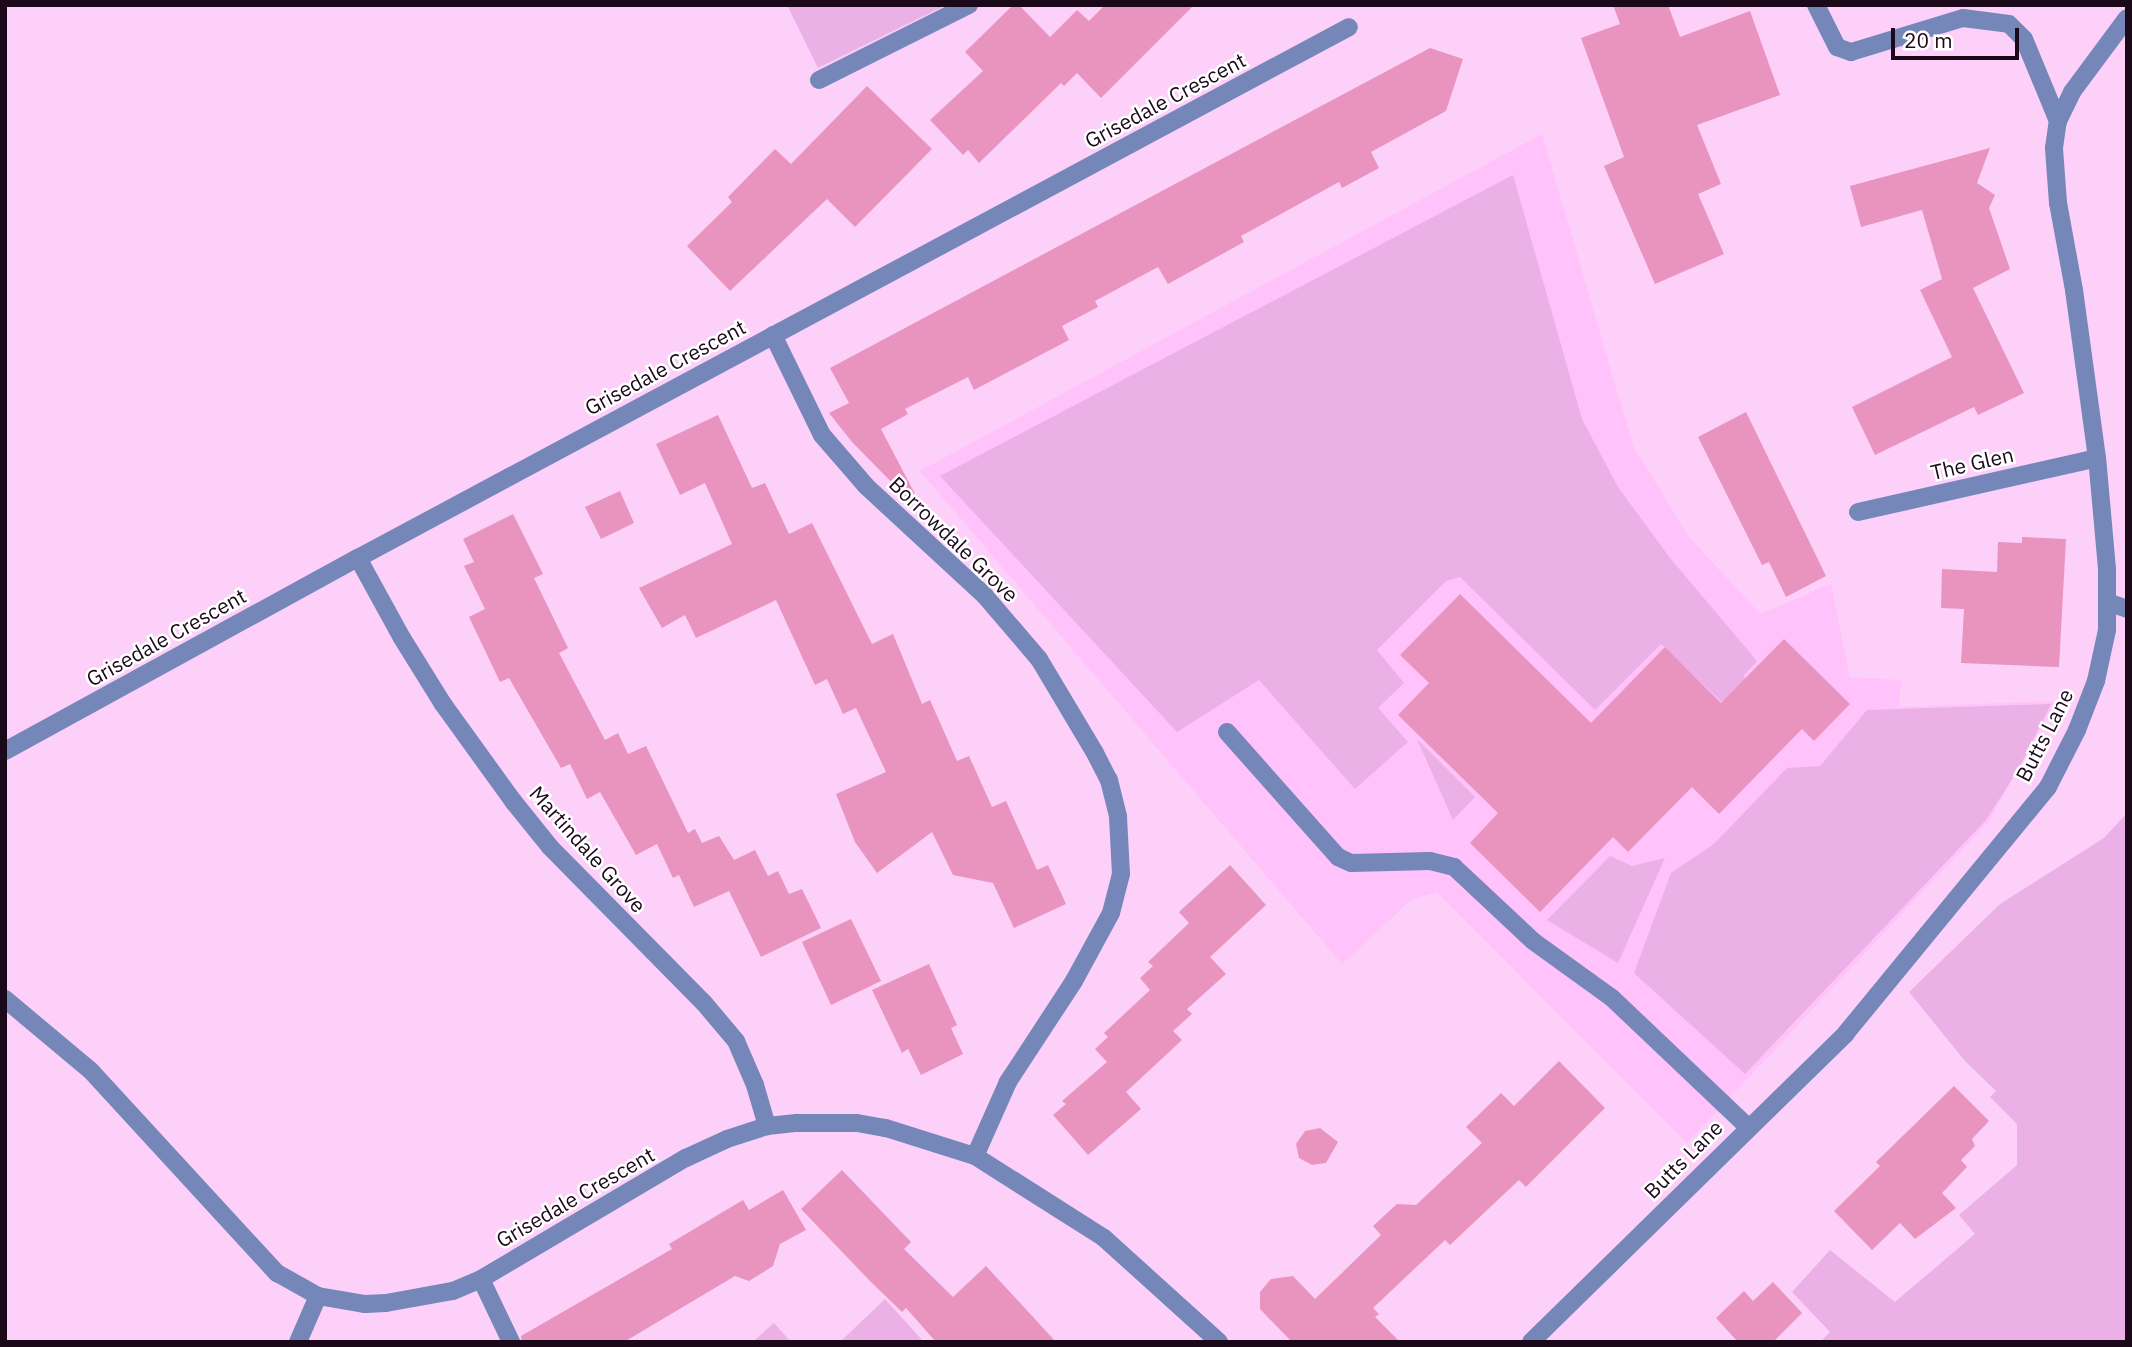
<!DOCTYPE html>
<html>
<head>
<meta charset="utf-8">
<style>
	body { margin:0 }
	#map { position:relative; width:2132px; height:1347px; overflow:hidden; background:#fcd0f9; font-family:"IBM Plex Sans",sans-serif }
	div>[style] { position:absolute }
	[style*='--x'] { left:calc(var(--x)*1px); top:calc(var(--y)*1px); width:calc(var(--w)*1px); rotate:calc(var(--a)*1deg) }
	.built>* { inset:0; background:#ffc2fa }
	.green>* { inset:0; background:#ebb1e6 }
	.building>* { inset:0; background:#e994be }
	.lane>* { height:18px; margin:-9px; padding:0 9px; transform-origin:9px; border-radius:9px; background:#7587b9 }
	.street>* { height:18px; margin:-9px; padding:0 9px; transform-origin:9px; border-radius:9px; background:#7587b9 }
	span { translate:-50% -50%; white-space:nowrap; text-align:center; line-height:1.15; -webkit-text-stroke:5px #fff; paint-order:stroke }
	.street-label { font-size:21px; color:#1b091a }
	.frame { position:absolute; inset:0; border:7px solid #1b091a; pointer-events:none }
	.scale { position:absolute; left:1891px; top:28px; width:128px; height:32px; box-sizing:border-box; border:4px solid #1b091a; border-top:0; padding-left:9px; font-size:21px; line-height:24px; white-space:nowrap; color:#1b091a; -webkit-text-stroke:5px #fff; paint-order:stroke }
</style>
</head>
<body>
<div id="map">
	<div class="built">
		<i style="clip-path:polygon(1542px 134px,1633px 446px,1689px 537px,1760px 614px,1831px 584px,1850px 677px,1901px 680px,1899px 707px,2056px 701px,1989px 821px,1687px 1143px,1437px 892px,1412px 899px,1342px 964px,920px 471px)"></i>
	</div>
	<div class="green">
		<i style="clip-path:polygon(787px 5px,946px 5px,818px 68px)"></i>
		<i style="clip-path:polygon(1513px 175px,1582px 419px,1618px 487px,1670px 558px,1757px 661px,1743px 676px,1777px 709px,1754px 733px,1661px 644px,1595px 710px,1460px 577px,1446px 581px,1377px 650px,1404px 683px,1378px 708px,1408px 742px,1355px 789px,1259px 680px,1177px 732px,940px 476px)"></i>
		<i style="clip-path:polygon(2051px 704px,2018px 770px,1986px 820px,1745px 1074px,1634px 973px,1671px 873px,1714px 844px,1787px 768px,1820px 766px,1867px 710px)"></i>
		<i style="clip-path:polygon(1417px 739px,1475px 797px,1453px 820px)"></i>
		<i style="clip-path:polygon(2127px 813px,2127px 1342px,1820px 1342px,1830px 1332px,1792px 1292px,1830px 1250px,1895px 1302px,1975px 1234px,1959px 1215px,2017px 1165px,2017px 1124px,1990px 1097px,1996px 1091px,1965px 1061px,1909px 992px,2000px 904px,2104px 838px)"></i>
		<i style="clip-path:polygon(1610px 856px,1632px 866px,1665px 858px,1618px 963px,1547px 920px)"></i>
		<i style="clip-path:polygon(885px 1299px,924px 1342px,840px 1342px)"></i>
		<i style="clip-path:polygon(774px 1323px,791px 1342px,753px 1342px,767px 1329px)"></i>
	</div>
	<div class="building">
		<i style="clip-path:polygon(1013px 5px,1019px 5px,1050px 37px,1077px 10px,1089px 21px,1105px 5px,1194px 5px,1101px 98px,1077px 73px,1064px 86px,1061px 83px,979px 163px,968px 150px,963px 155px,930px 120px,983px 71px,965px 52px)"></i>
		<i style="clip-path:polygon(1613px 5px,1668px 5px,1680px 37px,1750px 11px,1780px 95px,1697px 125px,1721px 184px,1698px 194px,1724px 254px,1655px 284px,1604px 166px,1624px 157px,1581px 38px,1620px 24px)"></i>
		<i style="clip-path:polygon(1430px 48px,1463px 59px,1446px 111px,1371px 152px,1379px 168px,1342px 188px,1339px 182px,1241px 236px,1244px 242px,1168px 284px,1158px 267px,1095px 301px,1098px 307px,1062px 326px,1069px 340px,974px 390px,968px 377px,905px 409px,908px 414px,881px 429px,915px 494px,908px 499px,852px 442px,829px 413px,849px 403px,830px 368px)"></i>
		<i style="clip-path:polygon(867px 86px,932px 149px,855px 227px,827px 199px,730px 291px,687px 246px,732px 202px,728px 197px,775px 149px,791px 164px)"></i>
		<i style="clip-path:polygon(1990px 148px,1977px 183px,1995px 195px,1989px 208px,2010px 269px,1973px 288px,2024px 393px,1978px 415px,1974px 407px,1875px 455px,1852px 407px,1952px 357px,1920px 290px,1942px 279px,1922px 210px,1861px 227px,1850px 186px)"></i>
		<i style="clip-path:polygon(1746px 412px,1826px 576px,1786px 597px,1769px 562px,1762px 565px,1698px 437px)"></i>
		<i style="clip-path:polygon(718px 415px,752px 488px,765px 483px,789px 534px,812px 523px,872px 644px,893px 634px,922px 704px,930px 700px,957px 761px,969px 756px,992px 807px,1006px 801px,1037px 870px,1048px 865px,1066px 904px,1014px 928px,993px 883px,953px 875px,932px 832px,877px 873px,855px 842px,836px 794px,886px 772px,856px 708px,843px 714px,827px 679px,815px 685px,776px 600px,696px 638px,685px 615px,662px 628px,639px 588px,732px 544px,705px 483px,680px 495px,656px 444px)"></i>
		<i style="clip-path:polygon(620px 491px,634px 523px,601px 539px,585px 507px)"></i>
		<i style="clip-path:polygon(513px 514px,543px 574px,534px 578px,568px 648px,559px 653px,605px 740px,618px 733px,628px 754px,646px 746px,688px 833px,695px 829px,702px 843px,719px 836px,734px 860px,755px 850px,768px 876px,778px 871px,789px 894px,802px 889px,821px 928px,761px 957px,729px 891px,694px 907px,679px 875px,673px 878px,657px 844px,636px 855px,600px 792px,587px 799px,570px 764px,561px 768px,509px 678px,500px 682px,469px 617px,485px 609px,464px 566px,474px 562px,463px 539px)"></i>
		<i style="clip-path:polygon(2022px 537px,2066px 539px,2059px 667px,1961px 663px,1964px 609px,1941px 608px,1942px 569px,1997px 572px,1998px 542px,2022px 543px)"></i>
		<i style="clip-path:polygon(1460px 594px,1591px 723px,1665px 647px,1721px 703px,1784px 639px,1850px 704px,1814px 741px,1802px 729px,1719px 814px,1692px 787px,1628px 852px,1613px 837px,1540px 912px,1470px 843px,1498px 813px,1398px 715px,1429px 683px,1400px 655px)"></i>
		<i style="clip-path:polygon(1230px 865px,1266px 905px,1210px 957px,1226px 974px,1187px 1009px,1192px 1014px,1173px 1031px,1182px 1040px,1126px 1092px,1141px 1109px,1088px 1155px,1053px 1115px,1066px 1104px,1062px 1101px,1107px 1062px,1095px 1049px,1108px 1037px,1104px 1033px,1150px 990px,1140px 978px,1153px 966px,1148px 962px,1189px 923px,1179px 912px)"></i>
		<i style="clip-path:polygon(851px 919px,881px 981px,831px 1005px,802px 942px)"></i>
		<i style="clip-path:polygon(929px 964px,957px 1025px,951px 1028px,963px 1054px,921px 1075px,908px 1049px,902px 1053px,872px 990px)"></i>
		<i style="clip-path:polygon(1559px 1061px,1605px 1108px,1526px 1187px,1519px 1180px,1450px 1245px,1445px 1240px,1373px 1308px,1379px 1314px,1375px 1317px,1400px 1342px,1292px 1342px,1260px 1309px,1260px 1292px,1271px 1279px,1293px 1276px,1315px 1299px,1381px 1235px,1373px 1226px,1397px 1204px,1416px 1205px,1482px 1143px,1466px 1127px,1501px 1093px,1514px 1106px)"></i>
		<i style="clip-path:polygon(1954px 1086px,1989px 1121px,1972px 1139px,1975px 1146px,1961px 1160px,1967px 1167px,1942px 1193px,1956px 1208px,1915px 1239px,1900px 1223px,1872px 1250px,1834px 1211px,1880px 1166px,1876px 1162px)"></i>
		<i style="clip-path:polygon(1320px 1128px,1338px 1142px,1326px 1163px,1312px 1165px,1299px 1158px,1296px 1144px,1305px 1131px)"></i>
		<i style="clip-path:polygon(842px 1170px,911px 1242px,904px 1249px,953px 1297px,986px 1266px,1056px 1342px,936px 1342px,906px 1308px,902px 1312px,870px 1281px,801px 1209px)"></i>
		<i style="clip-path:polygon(783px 1190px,806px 1230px,780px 1244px,773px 1266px,749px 1281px,735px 1276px,624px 1342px,522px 1342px,521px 1336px,672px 1249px,669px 1244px,743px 1200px,749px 1210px)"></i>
		<i style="clip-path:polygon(1773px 1282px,1802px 1313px,1773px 1342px,1738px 1342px,1716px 1318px,1744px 1291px,1753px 1301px)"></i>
	</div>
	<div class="lane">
		<i style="--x:1816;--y:5;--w:47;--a:63.4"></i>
		<i style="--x:1837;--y:47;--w:15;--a:20"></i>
		<i style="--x:1851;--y:52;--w:117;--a:-16.9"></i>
		<i style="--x:1963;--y:18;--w:46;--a:7.4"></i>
		<i style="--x:2009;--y:24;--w:21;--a:45"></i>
		<i style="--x:2024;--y:39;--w:89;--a:67.5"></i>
		<i style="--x:819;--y:80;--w:168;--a:-26.6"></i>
		<i style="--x:1227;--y:732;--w:167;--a:48.4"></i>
		<i style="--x:1338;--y:857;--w:14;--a:25"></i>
		<i style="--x:1351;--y:863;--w:79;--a:-1.5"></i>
		<i style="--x:1430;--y:861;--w:25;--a:14"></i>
		<i style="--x:1454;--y:867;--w:108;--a:43.1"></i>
		<i style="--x:1533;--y:941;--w:97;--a:35.8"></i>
		<i style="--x:1612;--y:998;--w:187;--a:43.5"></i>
	</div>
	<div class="street">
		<i style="--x:773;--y:335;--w:111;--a:63.9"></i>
		<i style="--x:822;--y:435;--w:67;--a:49.2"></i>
		<i style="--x:866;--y:486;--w:162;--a:42.7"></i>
		<i style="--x:985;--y:596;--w:83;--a:49.4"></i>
		<i style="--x:1039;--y:659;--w:109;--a:59.2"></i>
		<i style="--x:1095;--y:753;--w:30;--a:63"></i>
		<i style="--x:1109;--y:780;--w:38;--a:76"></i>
		<i style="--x:1118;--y:817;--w:57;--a:87"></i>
		<i style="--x:1121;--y:874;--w:40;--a:104.4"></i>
		<i style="--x:1111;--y:913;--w:77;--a:118.6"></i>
		<i style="--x:1074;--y:981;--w:121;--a:123.2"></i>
		<i style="--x:1008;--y:1082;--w:81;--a:114"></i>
		<i style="--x:1858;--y:512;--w:245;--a:-12.7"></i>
		<i style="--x:358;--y:558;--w:91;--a:61.2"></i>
		<i style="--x:402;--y:638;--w:78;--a:58.2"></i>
		<i style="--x:443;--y:704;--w:120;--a:54.2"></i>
		<i style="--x:513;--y:801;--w:59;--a:51.2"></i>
		<i style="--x:550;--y:847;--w:219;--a:45.4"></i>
		<i style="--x:704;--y:1003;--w:50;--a:49.9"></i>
		<i style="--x:736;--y:1041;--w:48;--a:66.6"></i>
		<i style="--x:755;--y:1085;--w:43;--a:73.7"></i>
		<i style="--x:2107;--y:602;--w:21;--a:19"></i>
		<i style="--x:5;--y:751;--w:402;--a:-28.7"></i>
		<i style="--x:358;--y:558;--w:1124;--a:-28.18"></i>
		<i style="--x:5;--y:999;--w:112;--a:39.9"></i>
		<i style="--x:91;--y:1071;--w:275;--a:47.4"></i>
		<i style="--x:277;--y:1273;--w:47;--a:29.3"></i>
		<i style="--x:318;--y:1296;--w:48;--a:9.7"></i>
		<i style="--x:365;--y:1304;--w:21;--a:-3"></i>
		<i style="--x:386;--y:1303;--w:68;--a:-10.2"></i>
		<i style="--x:453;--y:1291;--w:30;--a:-23"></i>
		<i style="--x:481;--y:1279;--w:238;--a:-30.6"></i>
		<i style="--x:686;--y:1158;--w:45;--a:-24.9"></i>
		<i style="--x:727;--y:1139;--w:42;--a:-18"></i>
		<i style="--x:767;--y:1126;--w:30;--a:-6"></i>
		<i style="--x:797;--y:1123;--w:60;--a:0"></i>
		<i style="--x:857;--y:1123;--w:29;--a:10"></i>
		<i style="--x:886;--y:1128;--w:93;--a:17.5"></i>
		<i style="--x:975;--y:1156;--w:153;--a:32.4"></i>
		<i style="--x:1104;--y:1238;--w:155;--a:42.1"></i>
		<i style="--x:481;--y:1279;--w:70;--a:64.5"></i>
		<i style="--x:298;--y:1342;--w:50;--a:-66.5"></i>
		<i style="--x:1531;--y:1342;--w:441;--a:-44.4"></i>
		<i style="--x:1846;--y:1033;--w:318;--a:-50.6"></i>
		<i style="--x:2048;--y:787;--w:64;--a:-63"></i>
		<i style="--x:2077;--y:730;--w:53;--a:-68.8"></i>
		<i style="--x:2096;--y:681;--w:52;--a:-77.8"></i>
		<i style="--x:2107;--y:630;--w:61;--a:-90"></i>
		<i style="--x:2107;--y:569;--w:111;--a:-95.1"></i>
		<i style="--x:2097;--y:458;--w:170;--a:-97.8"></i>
		<i style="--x:2074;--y:290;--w:88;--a:-100.4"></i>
		<i style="--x:2058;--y:203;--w:55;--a:-94.2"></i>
		<i style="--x:2054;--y:148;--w:27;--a:-82"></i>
		<i style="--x:2058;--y:121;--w:32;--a:-64"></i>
		<i style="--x:2072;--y:92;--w:92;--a:-53.4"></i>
	</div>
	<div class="street-label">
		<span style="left:1165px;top:100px;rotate:-28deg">Grisedale Crescent</span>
		<span style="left:665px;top:367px;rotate:-28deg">Grisedale Crescent</span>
		<span style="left:1972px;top:463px;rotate:-13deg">The Glen</span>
		<span style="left:954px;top:539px;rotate:44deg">Borrowdale Grove</span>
		<span style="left:166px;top:637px;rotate:-29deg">Grisedale Crescent</span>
		<span style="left:2044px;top:735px;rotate:-63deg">Butts Lane</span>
		<span style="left:588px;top:849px;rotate:48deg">Martindale Grove</span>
		<span style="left:1683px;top:1159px;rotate:-45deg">Butts Lane</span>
		<span style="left:575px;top:1197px;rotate:-30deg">Grisedale Crescent</span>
	</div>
	<div class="frame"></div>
	<div class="scale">20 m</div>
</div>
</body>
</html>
